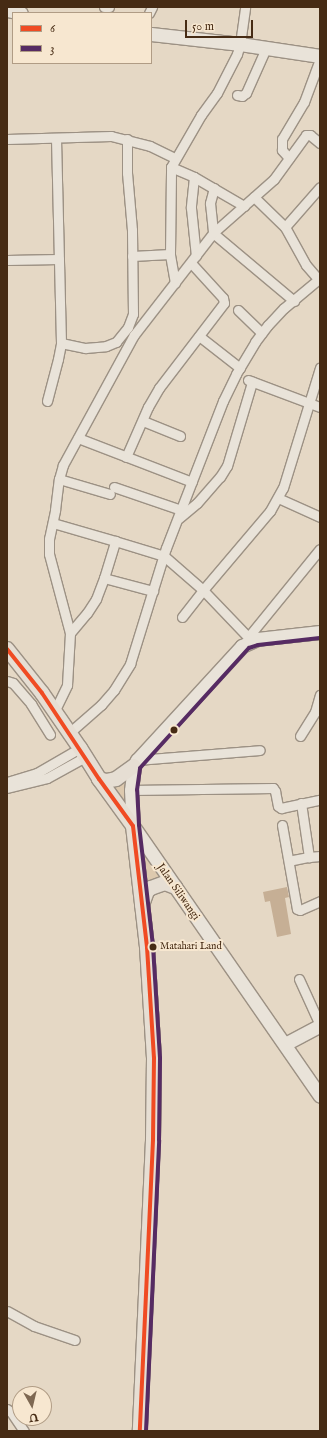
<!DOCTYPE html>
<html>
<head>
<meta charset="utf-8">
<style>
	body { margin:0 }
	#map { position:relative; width:327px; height:1438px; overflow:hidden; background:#e5d8c5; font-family:"IM FELL English",serif }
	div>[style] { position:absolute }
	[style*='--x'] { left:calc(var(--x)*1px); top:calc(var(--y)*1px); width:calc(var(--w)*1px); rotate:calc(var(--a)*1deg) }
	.green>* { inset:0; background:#ddc9ae }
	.water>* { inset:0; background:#c6af95 }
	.roads { filter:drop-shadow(1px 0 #9c9184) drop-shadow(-1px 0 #9c9184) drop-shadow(0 1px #9c9184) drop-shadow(0 -1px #9c9184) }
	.street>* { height:9px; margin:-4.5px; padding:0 4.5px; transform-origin:4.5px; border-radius:4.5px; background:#e9e3d9 }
	.secondary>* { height:13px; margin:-6.5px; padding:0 6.5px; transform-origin:6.5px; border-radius:6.5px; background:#e9e3d9 }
	.primary>* { height:14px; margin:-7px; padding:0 7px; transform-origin:7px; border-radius:7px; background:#e6ded3 }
	.bus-1>* { height:4px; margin:-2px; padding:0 2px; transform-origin:2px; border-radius:2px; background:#f04b23 }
	.bus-2>* { height:4px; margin:-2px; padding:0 2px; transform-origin:2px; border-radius:2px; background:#562b63 }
	.dots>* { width:11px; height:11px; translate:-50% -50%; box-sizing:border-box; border:2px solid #f7e7d0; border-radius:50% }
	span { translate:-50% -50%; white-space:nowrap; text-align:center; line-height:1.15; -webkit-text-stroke:4px #f7e7d0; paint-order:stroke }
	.bus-label { font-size:10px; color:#462b14 }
	.left { translate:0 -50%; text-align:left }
	.street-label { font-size:11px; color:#462b14 }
	.frame { position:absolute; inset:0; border:8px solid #462b14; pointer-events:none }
	.legend { position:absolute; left:12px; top:12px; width:140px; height:52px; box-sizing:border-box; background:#f7e7d0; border:1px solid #b09c85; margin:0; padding:5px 7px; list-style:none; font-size:12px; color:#462b14 }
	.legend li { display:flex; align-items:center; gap:8px; height:20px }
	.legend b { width:20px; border:1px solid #b09c85 }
	.north { position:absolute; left:12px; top:1386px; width:40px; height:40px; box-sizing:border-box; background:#f7e7d0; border:1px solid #b09c85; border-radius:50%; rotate:172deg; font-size:11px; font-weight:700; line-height:16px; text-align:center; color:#462b14 }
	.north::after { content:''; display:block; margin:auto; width:14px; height:18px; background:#7e6852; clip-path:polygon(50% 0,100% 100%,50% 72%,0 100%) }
	.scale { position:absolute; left:185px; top:20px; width:68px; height:18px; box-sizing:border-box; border:2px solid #462b14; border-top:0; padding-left:5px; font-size:12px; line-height:14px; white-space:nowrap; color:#462b14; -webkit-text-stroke:3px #f7e7d0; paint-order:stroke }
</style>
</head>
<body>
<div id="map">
	<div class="green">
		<i style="clip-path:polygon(127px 774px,126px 803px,106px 786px)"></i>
		<i style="clip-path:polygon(138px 843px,166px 881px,145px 886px)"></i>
	</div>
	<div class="water">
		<i style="clip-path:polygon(287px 887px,289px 897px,285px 898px,291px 934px,277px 937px,270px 901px,265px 902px,263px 892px)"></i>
	</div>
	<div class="roads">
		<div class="street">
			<i style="--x:104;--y:7;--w:5;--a:0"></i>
			<i style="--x:149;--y:13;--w:7;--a:-63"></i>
			<i style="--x:237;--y:95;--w:5;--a:11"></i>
			<i style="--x:242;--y:96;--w:5;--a:-37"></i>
			<i style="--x:246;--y:93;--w:49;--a:-66"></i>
			<i style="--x:7;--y:139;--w:104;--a:-1.7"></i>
			<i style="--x:111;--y:136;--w:40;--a:14.4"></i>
			<i style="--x:150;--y:146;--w:28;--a:26"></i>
			<i style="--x:289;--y:158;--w:11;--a:-131"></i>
			<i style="--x:282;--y:150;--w:11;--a:-90"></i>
			<i style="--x:282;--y:139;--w:43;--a:-59.3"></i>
			<i style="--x:304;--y:102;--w:46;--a:-69.6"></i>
			<i style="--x:171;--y:167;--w:25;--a:23"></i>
			<i style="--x:194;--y:177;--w:58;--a:30.1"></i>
			<i style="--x:194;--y:177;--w:31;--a:96"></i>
			<i style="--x:191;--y:208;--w:48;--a:84.1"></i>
			<i style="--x:214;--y:188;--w:16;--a:105"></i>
			<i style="--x:210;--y:203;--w:30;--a:84"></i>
			<i style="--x:213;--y:233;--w:106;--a:40"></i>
			<i style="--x:254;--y:197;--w:43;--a:44.1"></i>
			<i style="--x:285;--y:227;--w:43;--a:61.1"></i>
			<i style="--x:306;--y:265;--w:18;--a:49"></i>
			<i style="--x:285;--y:227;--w:53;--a:-48.8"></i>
			<i style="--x:132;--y:256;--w:38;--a:-3"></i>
			<i style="--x:7;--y:260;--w:52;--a:-1.1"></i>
			<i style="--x:175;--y:283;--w:29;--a:-100"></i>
			<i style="--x:170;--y:254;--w:87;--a:-89.3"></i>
			<i style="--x:171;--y:167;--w:60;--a:-60"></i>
			<i style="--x:201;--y:115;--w:27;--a:-54"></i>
			<i style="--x:217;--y:93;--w:44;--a:-62.9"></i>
			<i style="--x:237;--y:54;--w:10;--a:-73"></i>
			<i style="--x:240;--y:44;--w:37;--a:-82"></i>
			<i style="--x:238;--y:310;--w:33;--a:44"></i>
			<i style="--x:199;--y:336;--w:52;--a:38"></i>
			<i style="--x:61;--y:343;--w:25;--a:12"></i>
			<i style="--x:85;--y:348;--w:21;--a:-5"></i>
			<i style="--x:106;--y:346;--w:11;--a:-22"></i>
			<i style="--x:116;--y:342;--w:19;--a:-51"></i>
			<i style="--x:128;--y:327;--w:14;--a:-69"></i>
			<i style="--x:133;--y:314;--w:84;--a:-90.7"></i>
			<i style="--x:132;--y:230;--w:57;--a:-95"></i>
			<i style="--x:127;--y:173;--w:34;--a:-90"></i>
			<i style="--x:248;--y:380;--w:77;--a:20.6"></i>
			<i style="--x:47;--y:401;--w:43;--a:-75.3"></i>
			<i style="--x:58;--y:359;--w:16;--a:-79"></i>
			<i style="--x:61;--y:343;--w:204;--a:-91.4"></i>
			<i style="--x:143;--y:421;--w:40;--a:22"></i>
			<i style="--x:78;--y:438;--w:122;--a:21.1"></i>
			<i style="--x:126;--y:457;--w:55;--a:-66.3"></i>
			<i style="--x:148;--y:407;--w:22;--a:-60"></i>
			<i style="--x:159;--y:388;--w:107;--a:-52.6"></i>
			<i style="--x:224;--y:303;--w:5;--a:-101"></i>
			<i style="--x:223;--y:298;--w:47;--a:-132.4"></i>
			<i style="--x:59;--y:479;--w:53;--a:16.4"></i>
			<i style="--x:114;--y:487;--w:71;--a:18.9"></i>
			<i style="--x:278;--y:498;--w:46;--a:24.3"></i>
			<i style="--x:179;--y:518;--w:23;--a:-40"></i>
			<i style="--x:197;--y:503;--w:35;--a:-49"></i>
			<i style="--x:220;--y:477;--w:13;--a:-58"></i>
			<i style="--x:227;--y:466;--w:88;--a:-73.4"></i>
			<i style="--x:53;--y:523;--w:65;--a:16.2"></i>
			<i style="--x:104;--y:578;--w:51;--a:14.9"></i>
			<i style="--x:182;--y:617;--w:34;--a:-52"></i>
			<i style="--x:203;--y:590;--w:69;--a:46.2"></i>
			<i style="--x:70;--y:633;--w:82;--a:-104.9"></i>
			<i style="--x:49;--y:554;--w:15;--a:-90"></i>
			<i style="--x:49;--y:539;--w:30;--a:-78"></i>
			<i style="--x:55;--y:510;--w:31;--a:-83"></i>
			<i style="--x:59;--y:479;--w:15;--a:-74"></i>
			<i style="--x:63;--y:465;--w:148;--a:-61.4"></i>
			<i style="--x:134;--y:335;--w:129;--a:-52.2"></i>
			<i style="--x:213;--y:233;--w:81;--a:-41.5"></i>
			<i style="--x:274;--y:179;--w:54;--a:-54"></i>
			<i style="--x:306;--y:135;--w:4;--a:0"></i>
			<i style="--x:310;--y:135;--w:13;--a:39"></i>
			<i style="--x:249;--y:636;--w:112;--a:-50.8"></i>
			<i style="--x:7;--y:681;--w:6;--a:18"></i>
			<i style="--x:13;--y:683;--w:28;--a:49"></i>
			<i style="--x:31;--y:704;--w:36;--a:58"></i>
			<i style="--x:54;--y:712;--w:30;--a:-64"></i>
			<i style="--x:67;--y:685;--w:52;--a:-86.7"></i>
			<i style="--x:70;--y:633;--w:26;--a:-50"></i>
			<i style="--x:87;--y:613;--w:17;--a:-57"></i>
			<i style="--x:96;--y:599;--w:22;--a:-69"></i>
			<i style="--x:104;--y:578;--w:39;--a:-73"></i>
			<i style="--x:115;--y:541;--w:51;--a:17"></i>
			<i style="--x:164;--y:556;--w:52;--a:41.1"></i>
			<i style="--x:203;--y:590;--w:104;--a:-49.7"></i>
			<i style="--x:270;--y:511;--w:26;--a:-61"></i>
			<i style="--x:283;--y:488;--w:126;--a:-72.9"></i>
			<i style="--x:69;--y:733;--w:43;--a:-41.2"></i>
			<i style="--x:101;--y:705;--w:20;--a:-49"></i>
			<i style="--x:114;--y:690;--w:31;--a:-58"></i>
			<i style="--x:130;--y:664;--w:121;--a:-72.8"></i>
			<i style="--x:166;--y:548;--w:158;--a:-68.8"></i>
			<i style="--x:223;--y:401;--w:30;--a:-64"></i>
			<i style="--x:236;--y:374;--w:37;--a:-59"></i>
			<i style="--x:255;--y:342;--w:21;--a:-53"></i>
			<i style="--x:268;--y:325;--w:23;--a:-47"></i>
			<i style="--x:284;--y:308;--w:47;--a:-39.8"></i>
			<i style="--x:300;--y:736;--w:28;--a:-58"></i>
			<i style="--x:315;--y:712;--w:18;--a:-74"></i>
			<i style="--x:137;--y:760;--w:123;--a:-4.6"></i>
			<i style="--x:7;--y:782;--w:31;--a:-17"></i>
			<i style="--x:37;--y:773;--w:50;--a:-30.2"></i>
			<i style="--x:7;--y:788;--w:41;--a:-14"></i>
			<i style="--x:47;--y:778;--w:43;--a:-28.9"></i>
			<i style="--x:131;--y:790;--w:142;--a:-0.8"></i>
			<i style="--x:273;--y:788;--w:4;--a:56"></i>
			<i style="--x:275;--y:791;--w:15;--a:79"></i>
			<i style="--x:278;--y:806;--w:4;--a:34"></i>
			<i style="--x:281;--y:808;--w:40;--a:-12"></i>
			<i style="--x:301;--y:803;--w:55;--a:81.6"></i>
			<i style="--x:309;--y:857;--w:11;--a:-5"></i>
			<i style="--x:282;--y:825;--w:85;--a:79.9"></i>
			<i style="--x:297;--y:909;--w:3;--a:18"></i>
			<i style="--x:300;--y:910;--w:22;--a:-24"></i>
			<i style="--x:293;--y:860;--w:16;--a:-11"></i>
			<i style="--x:299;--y:979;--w:51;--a:65.5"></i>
			<i style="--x:7;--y:1311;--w:31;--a:29"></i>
			<i style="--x:34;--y:1326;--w:43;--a:18.9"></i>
			<i style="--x:7;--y:1409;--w:5;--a:37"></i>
			<i style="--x:11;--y:1412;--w:23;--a:56"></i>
		</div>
		<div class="secondary">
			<i style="--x:7;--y:10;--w:14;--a:12"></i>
			<i style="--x:151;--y:34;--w:90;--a:6.4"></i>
			<i style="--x:240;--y:44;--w:81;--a:8.5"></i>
			<i style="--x:320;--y:632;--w:63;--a:173.7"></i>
			<i style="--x:257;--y:639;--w:17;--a:155"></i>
			<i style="--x:242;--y:646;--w:155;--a:132.6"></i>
			<i style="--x:137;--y:760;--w:7;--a:117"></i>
			<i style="--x:134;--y:766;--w:24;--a:97"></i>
			<i style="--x:131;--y:790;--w:36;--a:87"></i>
			<i style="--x:133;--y:826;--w:328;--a:55.3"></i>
			<i style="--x:285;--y:1044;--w:40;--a:-28"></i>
		</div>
		<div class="primary">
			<i style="--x:7;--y:649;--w:56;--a:51.5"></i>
			<i style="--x:42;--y:693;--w:67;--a:55.4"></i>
			<i style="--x:80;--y:748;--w:36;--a:58"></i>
			<i style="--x:99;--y:779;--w:58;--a:54.1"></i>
			<i style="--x:133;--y:826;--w:122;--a:83.4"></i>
			<i style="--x:147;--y:947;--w:111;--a:86.4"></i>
			<i style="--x:154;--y:1058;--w:82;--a:90.7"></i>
			<i style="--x:153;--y:1140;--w:291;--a:92.6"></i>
			<i style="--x:99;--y:779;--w:7;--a:16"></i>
			<i style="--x:106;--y:781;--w:10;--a:-11"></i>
			<i style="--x:116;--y:779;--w:22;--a:-36"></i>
			<i style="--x:142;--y:905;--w:15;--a:-70"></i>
			<i style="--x:147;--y:891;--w:5;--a:-37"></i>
			<i style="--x:151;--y:888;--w:15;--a:-20"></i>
			<i style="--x:165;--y:883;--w:11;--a:22"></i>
		</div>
	</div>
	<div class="bus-1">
		<i style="--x:7;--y:649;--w:56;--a:51.5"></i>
		<i style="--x:42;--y:693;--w:103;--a:56.5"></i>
		<i style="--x:99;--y:779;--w:58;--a:54.1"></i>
		<i style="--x:133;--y:826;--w:122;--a:83.4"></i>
		<i style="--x:147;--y:947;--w:111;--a:86.4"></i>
		<i style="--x:154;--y:1058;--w:82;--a:90.7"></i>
		<i style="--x:153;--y:1140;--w:291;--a:92.6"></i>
	</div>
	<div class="bus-2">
		<i style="--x:146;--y:1431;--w:291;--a:-87.4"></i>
		<i style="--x:159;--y:1140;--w:82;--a:-89.3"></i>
		<i style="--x:160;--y:1058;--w:112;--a:-93.6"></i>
		<i style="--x:153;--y:946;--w:122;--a:-96.6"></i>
		<i style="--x:139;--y:825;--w:35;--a:-93"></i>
		<i style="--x:137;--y:790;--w:22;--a:-82"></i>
		<i style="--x:140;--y:768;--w:162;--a:-47.8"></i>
		<i style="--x:249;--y:648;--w:9;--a:-18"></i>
		<i style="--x:258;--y:645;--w:62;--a:-6.4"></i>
	</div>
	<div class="dots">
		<i style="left:174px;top:730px;background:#462b14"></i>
		<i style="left:153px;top:947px;background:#462b14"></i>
	</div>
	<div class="bus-label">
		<span class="left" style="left:160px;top:947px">Matahari Land</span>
	</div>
	<div class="street-label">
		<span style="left:178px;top:892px;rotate:55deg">Jalan Siliwangi</span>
	</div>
	<div class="frame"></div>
	<ul class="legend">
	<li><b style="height:5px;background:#f04b23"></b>6</li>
	<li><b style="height:5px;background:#562b63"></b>3</li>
	</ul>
	<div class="north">U</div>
	<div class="scale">50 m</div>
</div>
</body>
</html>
